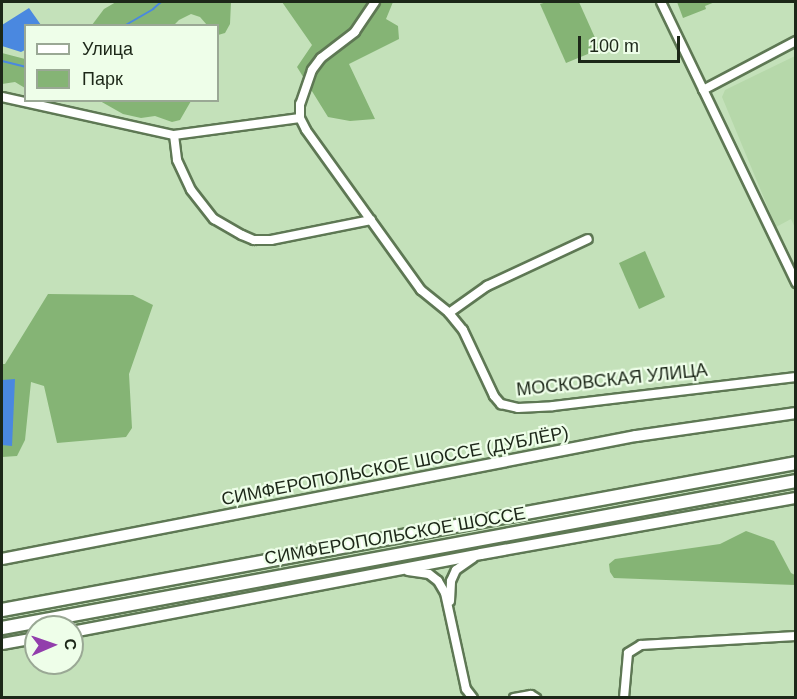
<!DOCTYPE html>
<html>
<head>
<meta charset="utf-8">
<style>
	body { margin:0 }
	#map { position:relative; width:797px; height:699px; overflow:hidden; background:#c4e1ba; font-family:Helvetica,sans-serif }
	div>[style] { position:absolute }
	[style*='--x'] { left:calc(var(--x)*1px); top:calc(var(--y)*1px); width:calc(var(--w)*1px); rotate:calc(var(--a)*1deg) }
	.built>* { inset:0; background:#b6d8aa }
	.green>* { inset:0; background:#85b475 }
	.water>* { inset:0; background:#4a88e0 }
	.stream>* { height:2px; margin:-1px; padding:0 1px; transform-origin:1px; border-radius:1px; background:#4a88e0 }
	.roads { filter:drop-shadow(2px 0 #5e7854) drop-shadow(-2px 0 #5e7854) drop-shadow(0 2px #5e7854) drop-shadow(0 -2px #5e7854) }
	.minor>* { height:8px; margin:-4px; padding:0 4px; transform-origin:4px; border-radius:4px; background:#fff }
	.major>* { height:10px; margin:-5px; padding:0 5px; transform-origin:5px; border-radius:5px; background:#fff }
	.highway>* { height:12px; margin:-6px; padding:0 6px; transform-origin:6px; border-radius:6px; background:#fff }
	span { translate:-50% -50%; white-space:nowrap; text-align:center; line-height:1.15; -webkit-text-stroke:4.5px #eefee9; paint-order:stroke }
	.street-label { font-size:18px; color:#1c2718 }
	.frame { position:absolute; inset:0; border:3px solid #1c2718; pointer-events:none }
	.legend { position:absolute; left:24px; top:24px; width:195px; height:78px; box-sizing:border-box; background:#eefee9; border:2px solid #9aa895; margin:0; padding:8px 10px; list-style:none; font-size:18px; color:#1c2718 }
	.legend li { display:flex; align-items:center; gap:12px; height:30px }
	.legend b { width:30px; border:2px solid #9aa895 }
	.north { position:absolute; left:24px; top:615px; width:60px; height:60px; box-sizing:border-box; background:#eefee9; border:2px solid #9aa895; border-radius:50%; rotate:88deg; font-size:16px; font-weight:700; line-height:24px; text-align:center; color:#1c2718 }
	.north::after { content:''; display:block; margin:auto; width:21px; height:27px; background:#923eac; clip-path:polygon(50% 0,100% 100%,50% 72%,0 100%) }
	.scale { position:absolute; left:578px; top:36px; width:102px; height:27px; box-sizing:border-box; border:3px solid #1c2718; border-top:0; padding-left:8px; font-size:18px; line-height:21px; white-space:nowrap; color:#1c2718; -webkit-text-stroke:4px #eefee9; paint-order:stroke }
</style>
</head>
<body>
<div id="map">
	<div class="built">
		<i style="clip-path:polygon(795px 56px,795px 228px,791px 219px,776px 227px,722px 97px,725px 90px)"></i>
	</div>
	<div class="green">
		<i style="clip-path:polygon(116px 2px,231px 2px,230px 24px,225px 33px,218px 35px,218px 26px,207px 25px,200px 17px,191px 14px,179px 20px,174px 25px,92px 25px,104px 9px)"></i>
		<i style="clip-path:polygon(282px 2px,393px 2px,386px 19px,398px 26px,399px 39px,349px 64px,375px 119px,350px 121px,328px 117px,297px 67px,312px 45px)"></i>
		<i style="clip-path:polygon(547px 2px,579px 2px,600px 49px,566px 63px,540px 4px)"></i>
		<i style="clip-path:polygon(677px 2px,715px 2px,705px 6px,706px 9px,683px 18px)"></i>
		<i style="clip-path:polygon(2px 53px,25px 59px,25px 88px,15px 82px,2px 84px)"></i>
		<i style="clip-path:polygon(191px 101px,180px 120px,172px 122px,155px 116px,141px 118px,123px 114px,100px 101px)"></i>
		<i style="clip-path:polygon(645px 251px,665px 297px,639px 309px,619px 263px)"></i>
		<i style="clip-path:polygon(48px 294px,133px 295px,153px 305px,129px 374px,132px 428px,126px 437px,57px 443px,44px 386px,31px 382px,25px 440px,17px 456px,2px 457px,2px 364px,5px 364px)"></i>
		<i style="clip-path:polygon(746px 531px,774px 541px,791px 573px,795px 575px,795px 585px,614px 578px,610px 572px,609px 564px,615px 559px,720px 544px)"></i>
	</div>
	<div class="water">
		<i style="clip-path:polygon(29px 8px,41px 25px,26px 26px,25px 50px,21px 52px,2px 46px,2px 25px)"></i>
		<i style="clip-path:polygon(15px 379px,12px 446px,2px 445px,2px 380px)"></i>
	</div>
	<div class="stream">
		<i style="--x:124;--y:26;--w:34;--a:-30"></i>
		<i style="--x:153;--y:9;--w:11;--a:-41"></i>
		<i style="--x:2;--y:61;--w:25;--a:14"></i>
	</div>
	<div class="roads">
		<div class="minor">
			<i style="--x:375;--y:2;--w:36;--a:124"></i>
			<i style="--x:355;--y:32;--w:43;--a:142.6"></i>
			<i style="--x:321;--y:58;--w:15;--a:127"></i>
			<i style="--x:312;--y:70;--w:36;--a:109"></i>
			<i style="--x:300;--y:104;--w:14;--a:90"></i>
			<i style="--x:300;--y:118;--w:13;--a:63"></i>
			<i style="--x:306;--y:130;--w:197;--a:54.3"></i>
			<i style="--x:421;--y:290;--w:36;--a:39"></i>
			<i style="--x:449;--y:313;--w:22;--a:51"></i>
			<i style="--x:463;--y:330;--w:73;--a:64.8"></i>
			<i style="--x:494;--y:396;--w:11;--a:49"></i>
			<i style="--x:501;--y:404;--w:17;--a:13"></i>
			<i style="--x:518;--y:408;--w:35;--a:-3"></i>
			<i style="--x:553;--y:406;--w:245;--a:-6.8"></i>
			<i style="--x:661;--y:2;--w:312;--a:64.3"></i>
			<i style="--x:703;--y:90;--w:105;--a:-27.8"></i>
			<i style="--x:2;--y:97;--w:176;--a:12.5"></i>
			<i style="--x:174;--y:135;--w:127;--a:-7.7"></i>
			<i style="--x:174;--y:135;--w:25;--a:83"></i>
			<i style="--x:177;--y:160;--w:33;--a:65"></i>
			<i style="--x:191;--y:190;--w:37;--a:52"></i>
			<i style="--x:214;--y:219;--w:32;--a:30"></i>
			<i style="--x:242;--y:235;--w:13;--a:23"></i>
			<i style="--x:254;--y:240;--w:17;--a:0"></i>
			<i style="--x:271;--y:240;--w:102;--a:-11.3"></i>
			<i style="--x:449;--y:313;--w:47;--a:-35.4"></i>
			<i style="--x:487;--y:286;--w:111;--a:-25"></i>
			<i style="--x:408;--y:571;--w:21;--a:8"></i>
			<i style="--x:429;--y:574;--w:11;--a:38"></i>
			<i style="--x:438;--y:581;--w:14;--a:60"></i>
			<i style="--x:445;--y:593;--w:98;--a:77.7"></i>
			<i style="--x:466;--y:689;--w:11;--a:52"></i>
			<i style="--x:450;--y:601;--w:20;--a:-87"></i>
			<i style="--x:451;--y:581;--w:12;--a:-66"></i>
			<i style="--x:456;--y:570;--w:21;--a:-35"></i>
			<i style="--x:514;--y:698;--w:17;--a:-10"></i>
			<i style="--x:531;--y:695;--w:6;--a:31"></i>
			<i style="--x:624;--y:698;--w:45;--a:-84.9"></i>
			<i style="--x:628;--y:653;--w:15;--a:-32"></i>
			<i style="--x:641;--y:645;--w:155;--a:-3.3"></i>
		</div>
		<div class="major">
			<i style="--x:2;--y:559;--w:646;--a:-10.98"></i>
			<i style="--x:636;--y:436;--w:162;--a:-8.2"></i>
			<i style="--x:72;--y:632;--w:416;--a:-10.8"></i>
			<i style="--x:481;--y:554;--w:320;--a:-10.1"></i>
			<i style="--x:2;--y:644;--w:35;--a:-10"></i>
		</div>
		<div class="highway">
			<i style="--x:2;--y:610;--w:807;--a:-10.49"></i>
			<i style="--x:2;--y:628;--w:807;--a:-10.49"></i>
		</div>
	</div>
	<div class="street-label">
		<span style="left:612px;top:380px;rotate:-6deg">МОСКОВСКАЯ УЛИЦА</span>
		<span style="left:395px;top:466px;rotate:-11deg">СИМФЕРОПОЛЬСКОЕ ШОССЕ (ДУБЛЁР)</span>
		<span style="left:395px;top:536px;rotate:-10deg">СИМФЕРОПОЛЬСКОЕ ШОССЕ</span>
	</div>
	<div class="frame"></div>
	<ul class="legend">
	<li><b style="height:8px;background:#fff"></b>Улица</li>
	<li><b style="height:16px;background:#85b475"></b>Парк</li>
	</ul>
	<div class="north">С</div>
	<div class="scale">100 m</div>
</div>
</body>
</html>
